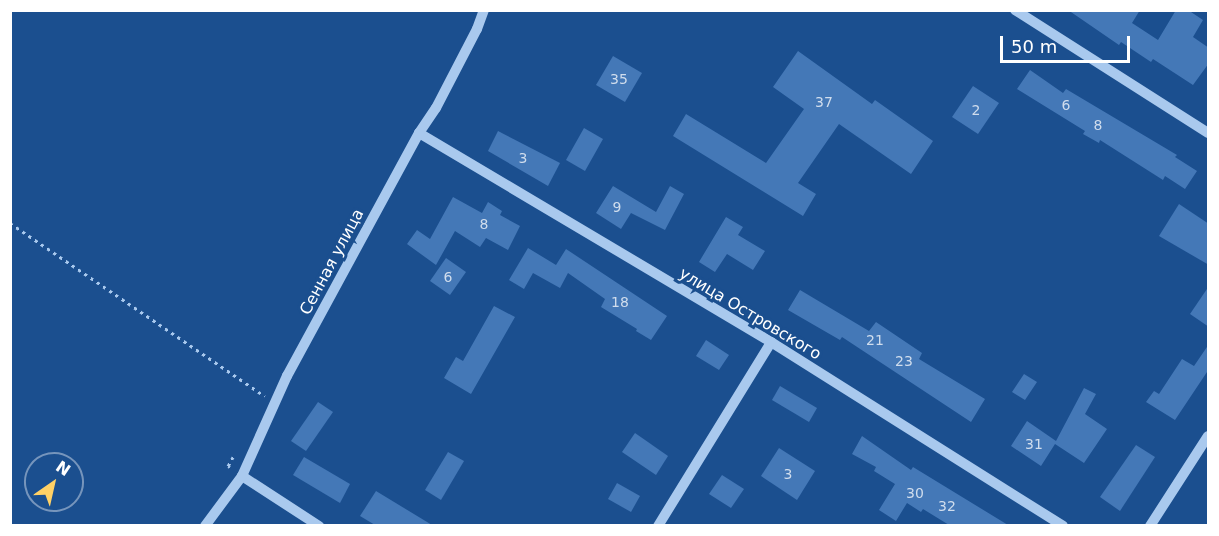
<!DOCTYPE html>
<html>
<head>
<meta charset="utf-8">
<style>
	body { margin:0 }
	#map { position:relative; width:1219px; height:536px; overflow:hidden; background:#1b4f8f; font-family:"DejaVu Sans",sans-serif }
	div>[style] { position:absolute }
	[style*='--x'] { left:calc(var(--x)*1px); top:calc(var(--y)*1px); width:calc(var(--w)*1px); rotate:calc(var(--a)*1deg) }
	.building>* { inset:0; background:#4478b7 }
	.path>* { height:3px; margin-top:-1.5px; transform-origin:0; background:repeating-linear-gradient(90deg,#a9c9ee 0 3px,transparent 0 7.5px) }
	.minor>* { height:10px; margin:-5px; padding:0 5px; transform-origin:5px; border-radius:5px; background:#a9c9ee }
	span { translate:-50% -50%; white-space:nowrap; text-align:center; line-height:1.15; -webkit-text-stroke:6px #1b4f8f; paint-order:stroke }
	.number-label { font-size:14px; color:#d0dded }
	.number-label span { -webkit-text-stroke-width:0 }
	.street-label { font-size:16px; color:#fff }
	.frame { position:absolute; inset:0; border:12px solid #fff; pointer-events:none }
	.north { position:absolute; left:24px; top:452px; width:60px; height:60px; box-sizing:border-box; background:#1b4f8f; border:2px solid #7695bc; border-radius:50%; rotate:34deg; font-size:16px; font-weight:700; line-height:24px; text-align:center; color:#fff }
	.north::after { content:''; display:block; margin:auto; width:21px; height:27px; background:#ffd166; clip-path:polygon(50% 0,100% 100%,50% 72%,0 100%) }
	.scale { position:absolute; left:1000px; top:36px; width:130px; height:27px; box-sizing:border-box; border:3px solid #fff; border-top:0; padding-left:8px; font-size:18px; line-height:21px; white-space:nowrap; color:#fff; -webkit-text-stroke:4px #1b4f8f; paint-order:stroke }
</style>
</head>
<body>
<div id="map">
	<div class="building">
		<i style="clip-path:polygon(1068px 10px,1140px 10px,1132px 23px,1158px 40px,1176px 10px,1188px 10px,1203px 20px,1193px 37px,1209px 48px,1209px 63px,1193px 85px,1153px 59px,1151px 62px,1121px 42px,1119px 45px)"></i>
		<i style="clip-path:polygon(798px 51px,872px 104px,875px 100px,933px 141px,911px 174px,839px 124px,798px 183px,816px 194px,803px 216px,673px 136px,686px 114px,766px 163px,804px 109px,773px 87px)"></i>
		<i style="clip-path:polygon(613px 56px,642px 73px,625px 102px,596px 85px)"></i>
		<i style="clip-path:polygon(1030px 70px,1063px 93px,1066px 89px,1177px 155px,1175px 157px,1197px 171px,1185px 189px,1165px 176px,1163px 180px,1100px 140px,1099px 143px,1083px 134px,1085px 131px,1017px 89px)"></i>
		<i style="clip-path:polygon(973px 86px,999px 103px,978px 134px,952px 117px)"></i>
		<i style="clip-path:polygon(584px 128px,603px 139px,585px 171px,566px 160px)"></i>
		<i style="clip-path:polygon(498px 131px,560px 163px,548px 186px,488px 151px)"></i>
		<i style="clip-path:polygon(613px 186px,656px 212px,670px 186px,684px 194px,665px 230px,631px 213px,621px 229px,596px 213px)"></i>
		<i style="clip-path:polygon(453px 197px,482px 213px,488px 202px,502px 211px,500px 215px,520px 226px,508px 250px,486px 238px,480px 247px,455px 231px,436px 265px,407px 244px,417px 230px,430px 239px)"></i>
		<i style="clip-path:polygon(1179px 204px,1209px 224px,1209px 265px,1159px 236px)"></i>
		<i style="clip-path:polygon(726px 217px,743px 227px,738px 235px,765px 251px,753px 270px,727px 254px,715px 272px,699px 262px)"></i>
		<i style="clip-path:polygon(528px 248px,556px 265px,566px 249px,667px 316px,651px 340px,636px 331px,637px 329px,601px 307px,605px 299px,568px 273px,560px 288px,533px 273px,524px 289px,509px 280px)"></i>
		<i style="clip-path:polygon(446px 258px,466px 272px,450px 295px,430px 281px)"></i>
		<i style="clip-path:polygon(1209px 286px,1209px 327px,1190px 314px)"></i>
		<i style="clip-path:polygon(800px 290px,869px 331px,876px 322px,922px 353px,919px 359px,985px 399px,971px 422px,842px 337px,840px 340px,788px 310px)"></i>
		<i style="clip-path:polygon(494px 306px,515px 317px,471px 394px,444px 378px,456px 357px,463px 361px)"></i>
		<i style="clip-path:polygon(706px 340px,729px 355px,719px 370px,696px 356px)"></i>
		<i style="clip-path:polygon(1209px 344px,1209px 369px,1175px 420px,1146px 402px,1154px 391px,1159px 394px,1182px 359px,1194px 366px)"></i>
		<i style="clip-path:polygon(1024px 374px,1037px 382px,1025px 400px,1012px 392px)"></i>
		<i style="clip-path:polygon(780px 386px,817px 408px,809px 422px,772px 400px)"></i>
		<i style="clip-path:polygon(1084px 388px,1096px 394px,1085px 414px,1107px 429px,1084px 463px,1055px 444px,1041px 466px,1011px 446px,1027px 421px,1056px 441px)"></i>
		<i style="clip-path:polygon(318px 402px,333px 412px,306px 451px,291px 441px)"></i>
		<i style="clip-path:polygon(635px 433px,668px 456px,656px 475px,622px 452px)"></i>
		<i style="clip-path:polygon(862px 436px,911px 470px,913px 467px,1008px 525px,949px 525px,923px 509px,921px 512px,907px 503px,896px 521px,879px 510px,895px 484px,874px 471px,876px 467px,852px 454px)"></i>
		<i style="clip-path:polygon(1136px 445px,1155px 457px,1120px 511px,1100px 497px)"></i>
		<i style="clip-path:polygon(779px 448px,815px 471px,797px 500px,761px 476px)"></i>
		<i style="clip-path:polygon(448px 452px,464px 461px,441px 500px,425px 490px)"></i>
		<i style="clip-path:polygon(304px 457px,350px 484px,340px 503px,293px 475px)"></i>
		<i style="clip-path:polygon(722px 475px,744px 489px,731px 508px,709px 494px)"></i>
		<i style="clip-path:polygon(617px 483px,640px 496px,631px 512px,608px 499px)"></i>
		<i style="clip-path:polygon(376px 491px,432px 525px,375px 525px,360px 516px)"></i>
	</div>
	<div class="path">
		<i style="--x:10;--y:223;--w:308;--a:34.2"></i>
		<i style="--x:230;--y:467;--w:2;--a:-153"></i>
		<i style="--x:228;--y:466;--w:13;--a:-61"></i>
	</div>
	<div class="minor">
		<i style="--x:1015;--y:10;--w:229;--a:32.5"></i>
		<i style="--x:419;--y:133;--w:409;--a:30.7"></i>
		<i style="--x:771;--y:342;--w:345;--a:32.2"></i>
		<i style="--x:242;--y:476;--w:92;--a:33"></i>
		<i style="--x:205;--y:526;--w:62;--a:-53.5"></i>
		<i style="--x:242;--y:476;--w:110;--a:-65.8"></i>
		<i style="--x:287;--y:376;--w:277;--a:-61.5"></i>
		<i style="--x:419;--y:133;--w:30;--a:-56"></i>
		<i style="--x:436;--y:108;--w:89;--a:-62.6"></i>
		<i style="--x:477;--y:29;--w:20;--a:-70"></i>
		<i style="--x:658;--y:526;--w:216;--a:-58.4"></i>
		<i style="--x:1150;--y:526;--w:107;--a:-57.2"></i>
	</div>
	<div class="number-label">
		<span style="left:619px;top:79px">35</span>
		<span style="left:824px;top:102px">37</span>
		<span style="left:1066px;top:105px">6</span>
		<span style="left:976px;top:110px">2</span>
		<span style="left:1098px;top:125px">8</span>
		<span style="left:523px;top:158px">3</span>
		<span style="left:617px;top:207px">9</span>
		<span style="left:484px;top:224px">8</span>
		<span style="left:448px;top:277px">6</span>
		<span style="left:620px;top:302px">18</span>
		<span style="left:875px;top:340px">21</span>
		<span style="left:904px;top:361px">23</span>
		<span style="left:1034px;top:444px">31</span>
		<span style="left:788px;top:474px">3</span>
		<span style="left:915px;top:493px">30</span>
		<span style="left:947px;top:506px">32</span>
	</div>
	<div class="street-label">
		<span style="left:332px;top:262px;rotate:-62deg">Сенная улица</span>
		<span style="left:750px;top:314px;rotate:31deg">улица Островского</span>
	</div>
	<div class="frame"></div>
	<div class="north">N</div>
	<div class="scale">50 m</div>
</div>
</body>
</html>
